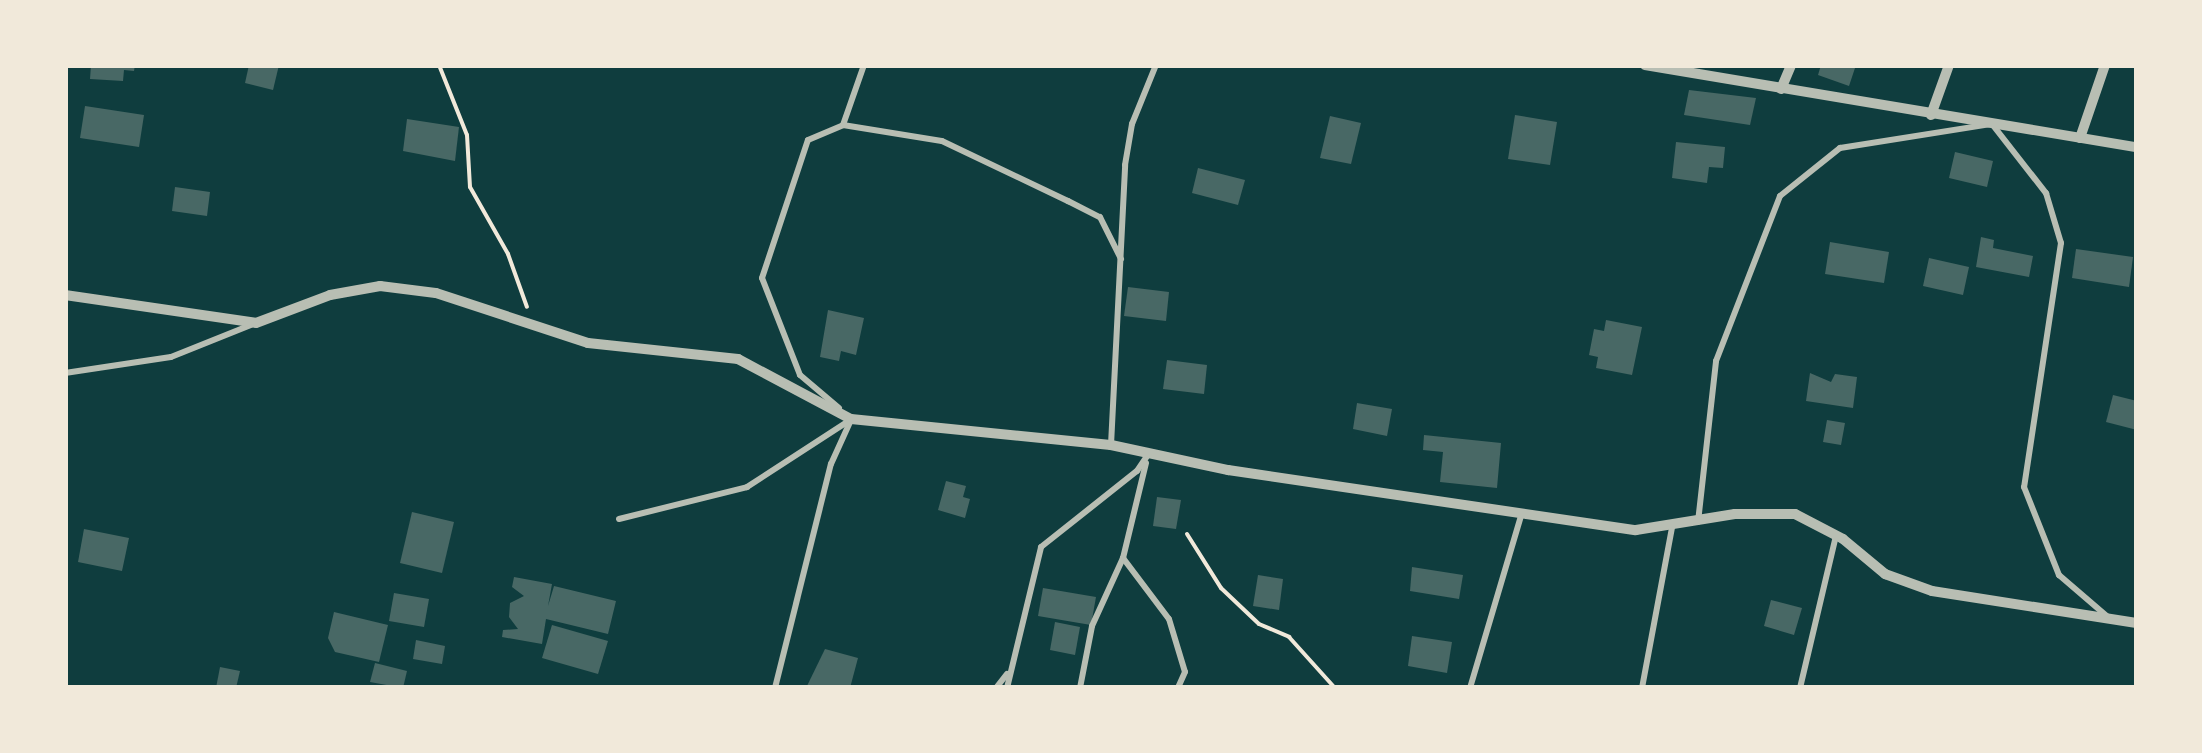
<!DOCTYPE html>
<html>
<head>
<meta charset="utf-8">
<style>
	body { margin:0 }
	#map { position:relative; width:2202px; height:753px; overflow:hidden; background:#0f3d3e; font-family:"Titillium Web",sans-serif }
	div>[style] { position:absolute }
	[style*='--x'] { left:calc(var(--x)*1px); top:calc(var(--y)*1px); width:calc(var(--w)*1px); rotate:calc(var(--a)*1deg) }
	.building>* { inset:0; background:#486865 }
	.path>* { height:4px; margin:-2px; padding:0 2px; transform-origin:2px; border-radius:2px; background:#f1e9da }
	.service>* { height:6px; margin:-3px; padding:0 3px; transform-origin:3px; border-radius:3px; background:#b8beb3 }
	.minor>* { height:10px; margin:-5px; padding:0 5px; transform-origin:5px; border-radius:5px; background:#b8beb3 }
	span { translate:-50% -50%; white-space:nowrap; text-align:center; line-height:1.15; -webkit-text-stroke:8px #f1e9da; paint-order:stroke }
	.frame { position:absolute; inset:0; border:68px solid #f1e9da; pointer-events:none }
</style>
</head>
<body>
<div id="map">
	<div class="building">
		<i style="clip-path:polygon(91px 65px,135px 65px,134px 71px,124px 70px,123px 81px,90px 79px)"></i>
		<i style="clip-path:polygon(249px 65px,279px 65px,273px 90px,245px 83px)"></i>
		<i style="clip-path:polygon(1821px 65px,1856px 65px,1849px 86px,1818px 75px)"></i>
		<i style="clip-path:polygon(1689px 90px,1756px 98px,1750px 125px,1684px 115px)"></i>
		<i style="clip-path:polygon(85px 106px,144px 115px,139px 147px,80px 138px)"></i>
		<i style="clip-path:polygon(1515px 115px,1557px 122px,1550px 165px,1508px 159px)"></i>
		<i style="clip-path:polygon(1330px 116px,1361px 123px,1351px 164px,1320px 158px)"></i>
		<i style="clip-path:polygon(407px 119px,459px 127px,455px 161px,403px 151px)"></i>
		<i style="clip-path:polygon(1676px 142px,1725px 147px,1723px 168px,1709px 167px,1707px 183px,1672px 178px)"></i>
		<i style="clip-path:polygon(1955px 152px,1993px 161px,1987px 187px,1949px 178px)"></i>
		<i style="clip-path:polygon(1198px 168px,1245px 180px,1238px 205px,1192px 193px)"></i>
		<i style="clip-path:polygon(175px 187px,210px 192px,207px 216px,172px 211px)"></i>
		<i style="clip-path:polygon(1981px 237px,1994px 240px,1993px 248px,2033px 256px,2029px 277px,1976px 267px)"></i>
		<i style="clip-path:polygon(1830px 242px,1889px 252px,1884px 283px,1825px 274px)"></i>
		<i style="clip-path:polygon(2076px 249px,2133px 257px,2129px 287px,2072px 278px)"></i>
		<i style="clip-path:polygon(1929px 258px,1969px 267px,1963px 295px,1923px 286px)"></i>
		<i style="clip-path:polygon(1128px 287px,1169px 292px,1166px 321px,1124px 316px)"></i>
		<i style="clip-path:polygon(828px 310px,864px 318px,856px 355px,841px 351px,839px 361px,820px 357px)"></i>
		<i style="clip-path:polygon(1606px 320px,1642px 327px,1632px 375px,1596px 368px,1598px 357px,1589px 355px,1594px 329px,1604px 331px)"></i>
		<i style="clip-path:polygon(1167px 360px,1207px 365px,1204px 394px,1163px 389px)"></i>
		<i style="clip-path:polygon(1810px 373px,1831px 382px,1835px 374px,1857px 377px,1853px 408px,1806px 401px)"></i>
		<i style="clip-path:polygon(2113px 395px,2137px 401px,2137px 430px,2106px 422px)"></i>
		<i style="clip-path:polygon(1357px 403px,1392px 409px,1387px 436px,1353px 429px)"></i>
		<i style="clip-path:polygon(1827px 420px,1845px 423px,1841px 445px,1823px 442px)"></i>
		<i style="clip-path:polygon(1424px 435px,1501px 443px,1497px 488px,1440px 482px,1443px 452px,1423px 450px)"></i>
		<i style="clip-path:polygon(946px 481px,966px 486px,963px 497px,970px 499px,965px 518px,938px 510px)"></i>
		<i style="clip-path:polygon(1157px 497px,1181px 500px,1176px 529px,1153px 526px)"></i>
		<i style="clip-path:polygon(412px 512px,454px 522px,442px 573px,400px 563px)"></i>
		<i style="clip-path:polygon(84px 529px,129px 538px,122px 571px,78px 562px)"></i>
		<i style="clip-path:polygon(1412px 567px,1463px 575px,1459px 599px,1410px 591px)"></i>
		<i style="clip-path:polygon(1258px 575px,1283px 579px,1279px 610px,1253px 606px)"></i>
		<i style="clip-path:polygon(514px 577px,552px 584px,548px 606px,554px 586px,616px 601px,608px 634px,546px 619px,542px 644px,502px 637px,503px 630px,518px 629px,509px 617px,510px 603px,524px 596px,512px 587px)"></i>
		<i style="clip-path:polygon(1043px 588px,1096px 597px,1091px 625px,1038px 616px)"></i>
		<i style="clip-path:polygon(394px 593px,429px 599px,424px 627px,389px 621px)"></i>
		<i style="clip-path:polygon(1771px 600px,1802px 608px,1794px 635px,1764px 626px)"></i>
		<i style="clip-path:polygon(334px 612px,388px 625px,379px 662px,335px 652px,328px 638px)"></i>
		<i style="clip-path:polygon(1055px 622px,1080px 627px,1075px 655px,1050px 650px)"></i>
		<i style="clip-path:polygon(552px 625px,608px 641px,598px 674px,542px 658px)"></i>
		<i style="clip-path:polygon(1412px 636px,1452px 642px,1447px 673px,1408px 666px)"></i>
		<i style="clip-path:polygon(416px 640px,445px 646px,442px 664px,413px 659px)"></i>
		<i style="clip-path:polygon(825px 649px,858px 658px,850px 688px,806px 688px)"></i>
		<i style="clip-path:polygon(375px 663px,407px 671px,403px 688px,370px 682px)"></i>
		<i style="clip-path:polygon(220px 667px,240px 671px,236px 688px,216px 688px)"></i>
	</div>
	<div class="path">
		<i style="--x:439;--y:65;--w:75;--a:68.2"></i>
		<i style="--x:467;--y:135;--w:52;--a:86.7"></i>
		<i style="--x:470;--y:187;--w:77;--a:60.4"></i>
		<i style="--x:508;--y:254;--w:56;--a:70.3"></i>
		<i style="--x:1187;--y:534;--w:64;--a:57.8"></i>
		<i style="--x:1221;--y:588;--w:52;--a:43.5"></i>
		<i style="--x:1259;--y:624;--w:33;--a:23"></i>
		<i style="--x:1289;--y:637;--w:69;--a:48"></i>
	</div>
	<div class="service">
		<i style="--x:843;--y:125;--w:100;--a:9.2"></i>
		<i style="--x:942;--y:141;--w:140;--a:25.5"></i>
		<i style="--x:1068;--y:201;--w:36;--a:27"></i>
		<i style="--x:1100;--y:217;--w:47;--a:63.4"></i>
		<i style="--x:65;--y:373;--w:107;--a:-8.6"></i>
		<i style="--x:171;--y:357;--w:86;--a:-21.8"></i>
		<i style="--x:839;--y:408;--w:51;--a:-139.8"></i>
		<i style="--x:800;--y:375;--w:104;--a:-111.4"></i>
		<i style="--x:762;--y:278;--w:145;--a:-71.6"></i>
		<i style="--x:808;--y:140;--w:38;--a:-23"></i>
		<i style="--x:843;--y:125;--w:64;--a:-70.7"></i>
		<i style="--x:1111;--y:445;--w:280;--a:-87.1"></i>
		<i style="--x:1125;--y:165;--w:42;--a:-80.3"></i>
		<i style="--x:1132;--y:124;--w:64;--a:-67.9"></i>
		<i style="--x:1146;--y:463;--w:98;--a:103.6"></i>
		<i style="--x:1123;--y:558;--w:76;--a:53"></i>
		<i style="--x:1169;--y:619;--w:55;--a:73.2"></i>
		<i style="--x:1185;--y:672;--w:17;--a:114"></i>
		<i style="--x:619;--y:519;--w:132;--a:-14"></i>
		<i style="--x:747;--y:487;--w:123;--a:-33"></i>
		<i style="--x:1698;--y:522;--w:162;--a:-83.6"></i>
		<i style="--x:1716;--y:361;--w:177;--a:-68.8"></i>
		<i style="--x:1780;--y:196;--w:77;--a:-38.7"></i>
		<i style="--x:1840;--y:148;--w:154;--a:-9"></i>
		<i style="--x:1992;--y:124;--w:88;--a:52"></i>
		<i style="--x:2046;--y:193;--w:52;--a:73.3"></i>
		<i style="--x:2061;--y:243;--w:247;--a:98.6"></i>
		<i style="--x:2024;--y:487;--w:95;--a:68.3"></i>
		<i style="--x:2059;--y:575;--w:66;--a:40.7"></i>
		<i style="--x:775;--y:688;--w:231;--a:-76"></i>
		<i style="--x:831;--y:464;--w:48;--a:-65.6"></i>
		<i style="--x:996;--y:688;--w:18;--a:-52"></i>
		<i style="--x:1007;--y:688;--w:145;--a:-76.4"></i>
		<i style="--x:1041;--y:547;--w:122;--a:-38.4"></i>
		<i style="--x:1137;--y:471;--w:22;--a:-56"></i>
		<i style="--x:1080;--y:688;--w:63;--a:-79"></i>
		<i style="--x:1092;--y:626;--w:75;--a:-65.5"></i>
		<i style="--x:1470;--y:688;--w:183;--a:-73.5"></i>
		<i style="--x:1642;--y:688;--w:164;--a:-79.4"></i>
		<i style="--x:1800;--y:688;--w:156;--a:-76.7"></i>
	</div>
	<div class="minor">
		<i style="--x:1645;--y:65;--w:499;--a:9.5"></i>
		<i style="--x:1781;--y:89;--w:26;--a:-67"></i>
		<i style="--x:1931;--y:115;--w:53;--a:-70.2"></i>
		<i style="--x:2080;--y:138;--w:77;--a:-71.1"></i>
		<i style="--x:65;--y:295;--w:193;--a:8.3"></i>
		<i style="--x:256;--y:323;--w:79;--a:-20.7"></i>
		<i style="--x:330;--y:295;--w:51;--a:-10.2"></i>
		<i style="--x:380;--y:286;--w:56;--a:7.1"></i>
		<i style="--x:436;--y:293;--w:160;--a:18.2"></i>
		<i style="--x:588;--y:343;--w:151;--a:6.1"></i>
		<i style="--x:738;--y:359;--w:128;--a:28"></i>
		<i style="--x:851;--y:419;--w:261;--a:5.7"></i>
		<i style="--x:1111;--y:445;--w:120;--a:12.1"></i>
		<i style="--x:1228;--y:470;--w:412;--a:8.4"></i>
		<i style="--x:1636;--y:530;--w:100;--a:-9.2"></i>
		<i style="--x:1735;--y:514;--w:60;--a:0"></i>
		<i style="--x:1795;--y:514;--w:54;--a:27.5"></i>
		<i style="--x:1843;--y:539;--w:55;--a:39.8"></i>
		<i style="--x:1885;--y:574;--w:50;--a:19.9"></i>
		<i style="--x:1932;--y:591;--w:207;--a:8.9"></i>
	</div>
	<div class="frame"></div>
</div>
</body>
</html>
